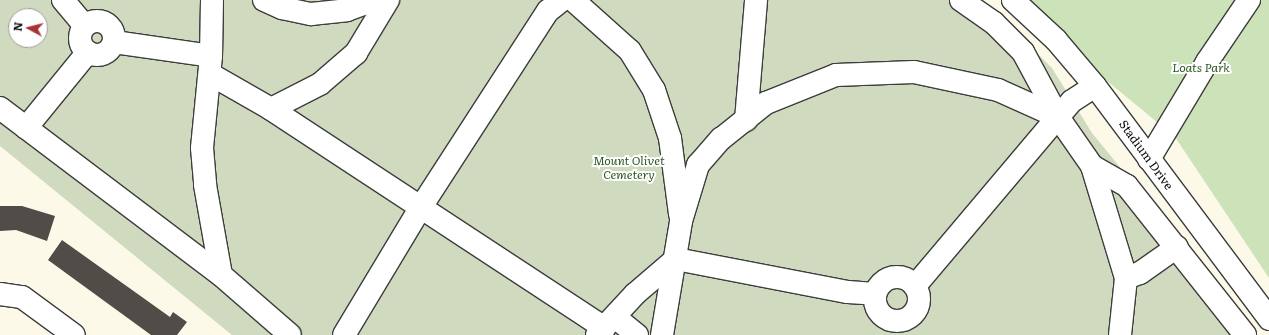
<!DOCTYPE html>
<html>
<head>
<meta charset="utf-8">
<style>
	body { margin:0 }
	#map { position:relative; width:1269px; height:335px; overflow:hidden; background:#fcf9e9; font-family:Literata,serif }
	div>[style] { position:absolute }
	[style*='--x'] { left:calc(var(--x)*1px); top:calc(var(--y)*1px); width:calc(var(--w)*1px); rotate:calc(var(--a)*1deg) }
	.green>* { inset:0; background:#cce2b8 }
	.cemetery>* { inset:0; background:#d0dabe }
	.building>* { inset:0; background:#514c48 }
	.roads { filter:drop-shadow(1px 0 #3d3d3d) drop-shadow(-1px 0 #3d3d3d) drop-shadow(0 1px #3d3d3d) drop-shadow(0 -1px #3d3d3d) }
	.minor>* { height:22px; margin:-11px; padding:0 11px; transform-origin:11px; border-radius:11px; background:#fff }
	.minor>.ring { margin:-11px; padding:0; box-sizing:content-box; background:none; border:22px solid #fff; border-radius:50% }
	span { translate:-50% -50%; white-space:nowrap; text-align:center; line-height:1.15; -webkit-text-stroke:4px #fff; paint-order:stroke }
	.park-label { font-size:12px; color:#2c5823; font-style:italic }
	.street-label { font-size:12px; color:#0a0a0a }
	.north { position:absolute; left:8px; top:8px; width:40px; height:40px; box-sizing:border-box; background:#fff; border:1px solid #9d9d9d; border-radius:50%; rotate:277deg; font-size:11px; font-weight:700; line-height:16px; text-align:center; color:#0a0a0a }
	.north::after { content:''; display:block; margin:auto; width:14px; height:18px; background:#a73435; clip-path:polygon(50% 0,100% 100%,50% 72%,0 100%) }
</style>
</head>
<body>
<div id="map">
	<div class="green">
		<i style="clip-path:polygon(1009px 0,1269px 0,1269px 278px,1175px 137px)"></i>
	</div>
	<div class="cemetery">
		<i style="clip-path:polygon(evenodd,0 0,983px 0,1052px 68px,1092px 133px,1257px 335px,232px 335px,0 146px,0 0,16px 16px,40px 16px,40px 40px,16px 40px,16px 16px)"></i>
	</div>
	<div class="building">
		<i style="clip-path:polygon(0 206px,22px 206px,55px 216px,47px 241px,16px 230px,0 231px)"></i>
		<i style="clip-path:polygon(62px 240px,170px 317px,173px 312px,187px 322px,177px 335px,151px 335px,48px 260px)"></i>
	</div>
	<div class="roads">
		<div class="minor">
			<i style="--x:63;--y:0;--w:33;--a:50"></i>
			<i style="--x:212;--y:0;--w:56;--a:91"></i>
			<i style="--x:211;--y:56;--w:92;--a:95.6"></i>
			<i style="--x:202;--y:148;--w:37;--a:85"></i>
			<i style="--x:205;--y:185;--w:91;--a:79.9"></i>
			<i style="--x:264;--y:0;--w:20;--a:24"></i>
			<i style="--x:282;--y:8;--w:30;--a:12"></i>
			<i style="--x:311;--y:14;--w:36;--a:-6"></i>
			<i style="--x:347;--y:10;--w:30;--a:-20"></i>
			<i style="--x:573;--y:0;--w:76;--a:41.8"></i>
			<i style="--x:630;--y:51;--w:46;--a:58.4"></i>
			<i style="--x:654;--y:90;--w:51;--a:71.6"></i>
			<i style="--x:670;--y:138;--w:77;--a:82.5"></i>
			<i style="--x:961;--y:0;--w:40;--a:34.9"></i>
			<i style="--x:994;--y:23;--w:41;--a:45"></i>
			<i style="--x:1023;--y:52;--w:74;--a:61.7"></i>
			<i style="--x:1013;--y:0;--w:59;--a:42.9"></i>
			<i style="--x:1056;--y:40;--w:60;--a:49.7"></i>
			<i style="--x:1095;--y:86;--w:291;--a:53.2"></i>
			<i class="ring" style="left:80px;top:21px;width:12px;height:12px"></i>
			<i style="--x:114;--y:42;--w:98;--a:8.2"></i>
			<i style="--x:210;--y:74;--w:70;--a:29.8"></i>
			<i style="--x:271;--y:109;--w:399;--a:33.3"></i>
			<i style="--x:0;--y:108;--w:277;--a:37.1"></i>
			<i style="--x:221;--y:275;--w:91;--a:41"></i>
			<i style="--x:271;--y:109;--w:55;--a:-27"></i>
			<i style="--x:320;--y:84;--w:48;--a:-40.7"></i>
			<i style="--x:356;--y:53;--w:62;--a:-58.9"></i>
			<i style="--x:746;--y:120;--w:120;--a:-85.2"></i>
			<i style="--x:26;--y:128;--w:98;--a:-50.8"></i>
			<i style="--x:1149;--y:159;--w:113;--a:-59.1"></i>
			<i style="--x:1207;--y:62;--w:75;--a:-55.9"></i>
			<i style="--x:1092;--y:166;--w:40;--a:29.7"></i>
			<i style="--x:1127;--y:186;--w:190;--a:51.6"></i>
			<i class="ring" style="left:875px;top:277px;width:22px;height:22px"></i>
			<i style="--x:1126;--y:278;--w:15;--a:-20"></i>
			<i style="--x:1140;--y:273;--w:45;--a:-35.1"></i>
			<i style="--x:915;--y:286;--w:221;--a:-49.8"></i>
			<i style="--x:1058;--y:117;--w:21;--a:-49"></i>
			<i style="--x:1072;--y:101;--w:27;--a:-33"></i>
			<i style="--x:0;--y:294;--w:22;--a:8"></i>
			<i style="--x:22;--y:297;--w:64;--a:36.2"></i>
			<i style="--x:616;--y:318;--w:27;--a:39"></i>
			<i style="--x:344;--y:335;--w:149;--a:-59"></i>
			<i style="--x:421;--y:207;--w:234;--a:-57.1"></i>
			<i style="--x:548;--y:11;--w:18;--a:-38"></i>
			<i style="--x:597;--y:335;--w:56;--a:-47.2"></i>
			<i style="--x:635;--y:294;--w:54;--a:-40.5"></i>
			<i style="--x:676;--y:259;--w:175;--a:10.9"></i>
			<i style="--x:848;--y:292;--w:27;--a:4"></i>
			<i style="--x:662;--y:335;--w:116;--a:-80.5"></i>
			<i style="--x:681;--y:221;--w:59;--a:-73.1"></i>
			<i style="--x:698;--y:165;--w:35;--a:-49"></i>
			<i style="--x:721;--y:139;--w:58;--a:-38.7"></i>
			<i style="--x:766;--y:103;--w:75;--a:-21.8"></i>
			<i style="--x:836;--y:75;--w:78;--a:-2.2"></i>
			<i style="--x:914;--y:72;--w:86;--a:12.1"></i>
			<i style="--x:998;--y:90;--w:66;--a:24.2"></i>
			<i style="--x:1058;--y:117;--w:60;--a:55.2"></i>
			<i style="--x:1092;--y:166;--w:117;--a:73.1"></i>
			<i style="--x:1126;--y:278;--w:57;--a:96"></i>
		</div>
	</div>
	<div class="park-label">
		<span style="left:1201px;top:68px">Loats Park</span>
		<span style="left:629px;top:168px">Mount Olivet<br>Cemetery</span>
	</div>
	<div class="street-label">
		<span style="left:1146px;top:155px;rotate:54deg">Stadium Drive</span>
	</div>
	<div class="north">N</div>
</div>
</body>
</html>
